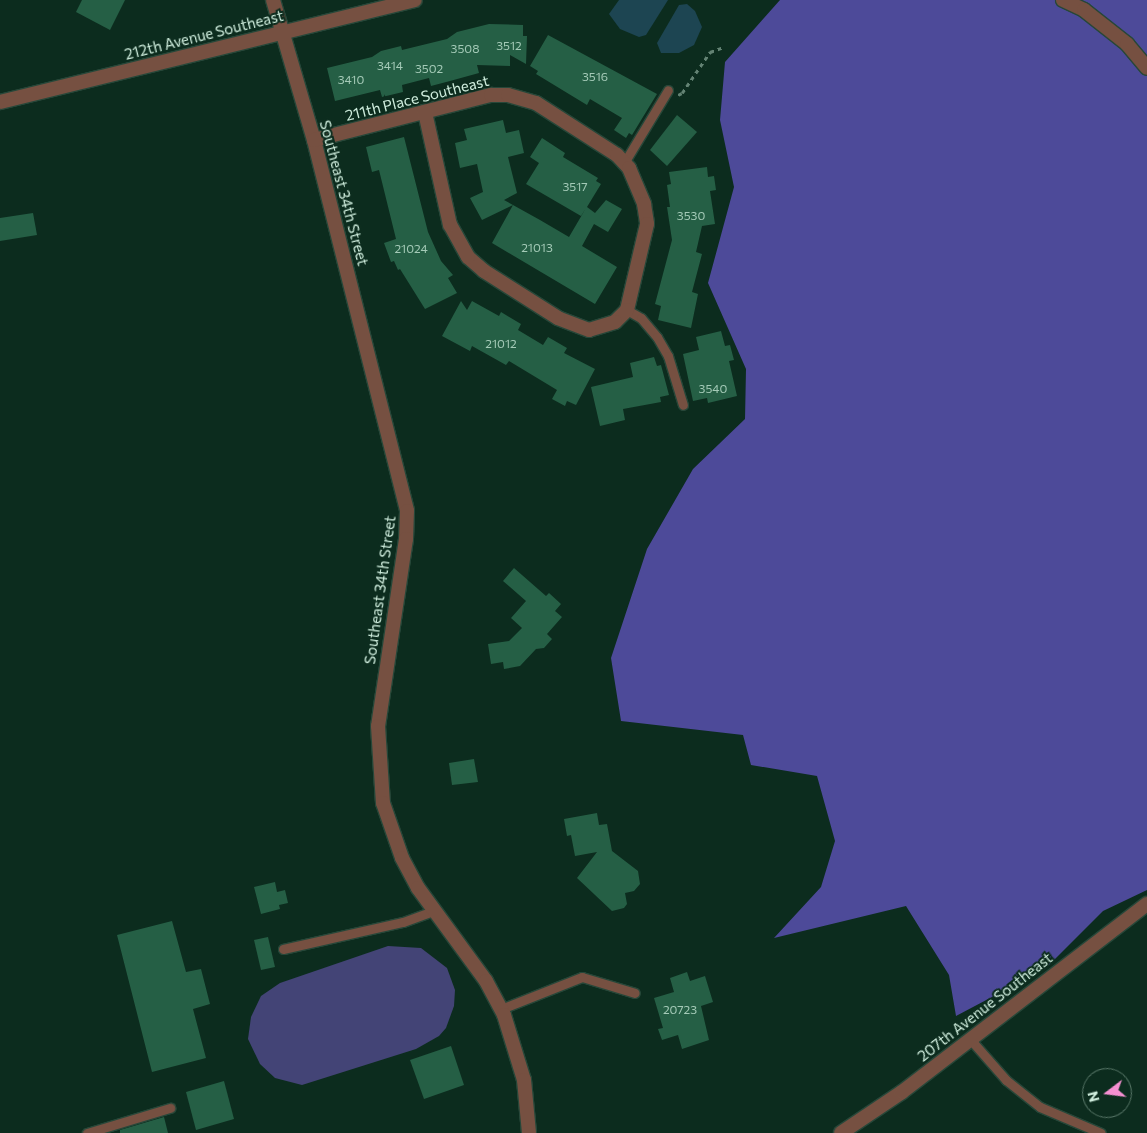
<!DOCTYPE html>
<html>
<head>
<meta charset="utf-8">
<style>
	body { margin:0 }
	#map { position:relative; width:1147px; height:1133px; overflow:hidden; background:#0c2c1e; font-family:Commissioner,sans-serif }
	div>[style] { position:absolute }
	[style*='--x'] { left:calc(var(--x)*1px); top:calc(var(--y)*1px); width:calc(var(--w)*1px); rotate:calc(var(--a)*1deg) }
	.green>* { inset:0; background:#434476 }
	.forest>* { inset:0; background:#4d4a99 }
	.water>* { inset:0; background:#1d4552 }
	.building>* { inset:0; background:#255f45 }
	.path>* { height:2.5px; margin-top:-1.25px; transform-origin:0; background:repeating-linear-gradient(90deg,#638273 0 4px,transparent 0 8px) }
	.roads { filter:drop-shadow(1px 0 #274739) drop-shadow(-1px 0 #274739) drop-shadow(0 1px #274739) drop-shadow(0 -1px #274739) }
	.service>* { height:9px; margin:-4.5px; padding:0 4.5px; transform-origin:4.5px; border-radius:4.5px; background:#765041 }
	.minor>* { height:14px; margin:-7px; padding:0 7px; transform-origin:7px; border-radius:7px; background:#765041 }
	.tertiary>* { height:14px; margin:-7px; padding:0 7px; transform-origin:7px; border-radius:7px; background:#765041 }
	span { translate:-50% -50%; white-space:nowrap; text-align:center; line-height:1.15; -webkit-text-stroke:4px #0c2c1e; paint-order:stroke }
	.number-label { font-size:12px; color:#a4cab7 }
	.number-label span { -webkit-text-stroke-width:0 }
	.street-label { font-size:15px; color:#cfeddd }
	.north { position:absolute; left:1082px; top:1068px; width:50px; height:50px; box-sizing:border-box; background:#0c2c1e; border:1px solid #5a796a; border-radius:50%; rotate:255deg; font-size:14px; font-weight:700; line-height:20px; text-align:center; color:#cfeddd }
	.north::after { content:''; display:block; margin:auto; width:18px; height:22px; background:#f590d1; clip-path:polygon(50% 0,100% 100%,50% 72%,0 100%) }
</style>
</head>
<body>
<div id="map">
	<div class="green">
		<i style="clip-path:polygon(388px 946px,421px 948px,447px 968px,455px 990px,454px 1006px,446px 1028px,439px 1036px,416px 1049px,302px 1085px,275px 1078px,260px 1064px,248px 1039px,251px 1017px,261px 996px,280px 983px)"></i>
	</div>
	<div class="forest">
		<i style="clip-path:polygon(780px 0,1147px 0,1147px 890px,1103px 911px,1045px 969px,956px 1016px,949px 975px,906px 906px,774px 938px,821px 887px,835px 841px,817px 776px,751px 765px,743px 735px,621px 721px,611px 658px,647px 549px,693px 469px,745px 419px,746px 369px,708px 283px,734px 187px,720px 120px,725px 62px)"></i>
	</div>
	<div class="water">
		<i style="clip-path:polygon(619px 0,668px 0,646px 35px,639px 37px,620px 29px,609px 14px)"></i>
		<i style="clip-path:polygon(687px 4px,695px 11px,702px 27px,694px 45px,679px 53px,661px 53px,657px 43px,679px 5px)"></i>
	</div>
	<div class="building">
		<i style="clip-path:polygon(82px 0,125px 0,110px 30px,76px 12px)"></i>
		<i style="clip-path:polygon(489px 24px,523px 25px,523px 36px,527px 36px,526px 64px,510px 55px,510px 66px,477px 65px,479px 73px,450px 81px,431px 86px,429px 78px,402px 85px,403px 92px,382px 97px,380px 90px,335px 101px,327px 68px,372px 57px,381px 51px,401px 46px,402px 50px,447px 39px,457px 32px)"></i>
		<i style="clip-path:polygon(548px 35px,657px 94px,632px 135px,629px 133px,626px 138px,614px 130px,622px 118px,590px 99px,587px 105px,536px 74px,538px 71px,530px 66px)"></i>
		<i style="clip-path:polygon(677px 115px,697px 132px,667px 166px,650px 150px)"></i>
		<i style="clip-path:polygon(503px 120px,506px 133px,519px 130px,524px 153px,508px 157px,517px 193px,504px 200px,540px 220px,569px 237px,586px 208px,581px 216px,526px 184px,539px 163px,530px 157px,542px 138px,565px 153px,563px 157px,598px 178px,596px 181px,601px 184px,587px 207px,595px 213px,606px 200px,622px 209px,608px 232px,594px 224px,582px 246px,617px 267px,595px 304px,492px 243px,513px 205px,482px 220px,470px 198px,483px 192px,477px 164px,460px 168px,455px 143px,467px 140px,464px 129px)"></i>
		<i style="clip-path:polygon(404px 137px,428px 232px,441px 261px,453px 275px,448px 278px,457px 293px,425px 309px,400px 269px,398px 270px,394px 261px,391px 262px,384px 243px,396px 239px,379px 170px,372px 172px,366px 147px)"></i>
		<i style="clip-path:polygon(707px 167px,708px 177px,714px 176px,716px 190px,710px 191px,715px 224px,702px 226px,696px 252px,702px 254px,692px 292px,698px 294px,691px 328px,658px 320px,661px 306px,655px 304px,672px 240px,667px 207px,670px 207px,667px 185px,671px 184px,669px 172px)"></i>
		<i style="clip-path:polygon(33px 213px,37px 235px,0 241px,0 218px)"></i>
		<i style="clip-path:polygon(461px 301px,467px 310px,472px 301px,499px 316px,501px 312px,521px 324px,518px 330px,543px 345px,548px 337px,567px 348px,564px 353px,595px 369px,576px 405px,567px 401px,565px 406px,552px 399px,557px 390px,509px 361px,506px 365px,472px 346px,470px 351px,442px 336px)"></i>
		<i style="clip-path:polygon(721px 331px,725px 346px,730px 345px,734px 360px,729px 361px,737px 396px,708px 403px,707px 398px,693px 401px,683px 354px,699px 350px,696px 337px)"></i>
		<i style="clip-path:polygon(654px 357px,657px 366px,661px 365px,669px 395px,660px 397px,661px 402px,623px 409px,625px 420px,600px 426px,591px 387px,633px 377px,630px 363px)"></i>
		<i style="clip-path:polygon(514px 568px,546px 596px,549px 593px,561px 604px,555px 611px,562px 617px,547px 634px,552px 639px,544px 648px,536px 649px,520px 666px,504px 669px,503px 662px,491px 664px,488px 644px,509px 641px,522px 628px,511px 618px,526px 601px,503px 581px)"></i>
		<i style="clip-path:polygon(474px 759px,478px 782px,452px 785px,449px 763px)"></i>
		<i style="clip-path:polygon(597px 813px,599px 825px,607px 824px,612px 851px,638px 871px,640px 884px,634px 891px,625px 893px,627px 904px,624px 908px,612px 911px,577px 878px,597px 852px,575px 856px,571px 835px,567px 836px,564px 819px)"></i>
		<i style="clip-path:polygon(275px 882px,277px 892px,285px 890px,288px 903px,279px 905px,280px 909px,261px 914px,254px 887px)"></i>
		<i style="clip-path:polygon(172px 921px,186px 972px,201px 969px,210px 1004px,193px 1009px,206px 1058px,152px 1072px,117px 935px)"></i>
		<i style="clip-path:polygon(268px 937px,275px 967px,261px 970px,254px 940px)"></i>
		<i style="clip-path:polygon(687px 972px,690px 981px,705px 976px,713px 1002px,701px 1006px,709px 1040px,682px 1049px,678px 1035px,662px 1040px,658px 1029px,663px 1028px,654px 998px,674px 992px,670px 978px)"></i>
		<i style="clip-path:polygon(451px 1046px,464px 1085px,424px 1099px,410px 1060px)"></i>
		<i style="clip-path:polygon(224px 1081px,234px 1119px,196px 1130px,186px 1092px)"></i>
		<i style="clip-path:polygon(164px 1117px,168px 1133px,120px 1133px,120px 1130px)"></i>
	</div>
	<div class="path">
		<i style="--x:678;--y:95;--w:4;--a:-27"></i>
		<i style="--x:682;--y:93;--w:50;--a:-55.7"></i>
		<i style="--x:710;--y:52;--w:15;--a:-20"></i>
	</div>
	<div class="roads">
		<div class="service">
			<i style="--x:624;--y:163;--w:85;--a:-58.9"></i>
			<i style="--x:627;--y:310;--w:16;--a:30"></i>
			<i style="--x:641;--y:318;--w:25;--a:50"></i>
			<i style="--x:657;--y:337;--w:22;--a:60"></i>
			<i style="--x:668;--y:356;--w:51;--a:73"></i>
			<i style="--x:283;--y:949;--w:123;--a:-12.7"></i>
			<i style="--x:403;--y:922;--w:32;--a:-20"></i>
			<i style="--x:501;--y:1009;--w:87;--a:-21.6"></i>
			<i style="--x:582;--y:977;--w:55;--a:16.8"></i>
			<i style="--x:970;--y:1039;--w:55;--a:48.7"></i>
			<i style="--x:1006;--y:1080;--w:43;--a:38.5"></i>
			<i style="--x:1040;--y:1107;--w:66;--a:23.1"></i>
			<i style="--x:87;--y:1133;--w:87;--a:-16.8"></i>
		</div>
		<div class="minor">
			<i style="--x:273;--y:0;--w:146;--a:73.7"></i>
			<i style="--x:314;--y:140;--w:382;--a:75.9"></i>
			<i style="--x:407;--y:511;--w:28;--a:92"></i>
			<i style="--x:406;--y:539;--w:189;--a:98.5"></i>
			<i style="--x:378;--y:726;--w:77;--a:86.3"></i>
			<i style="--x:383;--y:803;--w:58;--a:70.9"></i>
			<i style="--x:402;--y:858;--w:34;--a:62"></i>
			<i style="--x:418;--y:888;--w:115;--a:53.8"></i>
			<i style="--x:486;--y:981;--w:38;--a:62"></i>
			<i style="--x:504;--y:1015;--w:68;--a:72.9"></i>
			<i style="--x:524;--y:1080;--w:53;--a:84.6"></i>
			<i style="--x:314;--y:140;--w:183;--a:-14.3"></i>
			<i style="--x:491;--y:95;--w:17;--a:0"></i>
			<i style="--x:508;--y:95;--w:29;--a:16"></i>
			<i style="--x:536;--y:103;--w:96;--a:32.7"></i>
			<i style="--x:617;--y:155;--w:18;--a:47"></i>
			<i style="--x:629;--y:168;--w:39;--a:67"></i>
			<i style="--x:644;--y:204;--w:20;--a:81"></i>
			<i style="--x:647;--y:224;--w:88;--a:103.1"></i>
			<i style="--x:627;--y:310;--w:17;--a:135"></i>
			<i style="--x:615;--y:322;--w:27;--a:163"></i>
			<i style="--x:589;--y:330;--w:33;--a:-159"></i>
			<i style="--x:558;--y:318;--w:88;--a:-147.6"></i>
			<i style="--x:484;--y:271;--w:21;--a:-139"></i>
			<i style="--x:468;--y:257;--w:37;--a:-119"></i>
			<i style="--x:450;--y:225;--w:116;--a:-102.5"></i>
			<i style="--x:841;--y:1133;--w:73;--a:-33.9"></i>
			<i style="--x:902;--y:1092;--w:309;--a:-37.5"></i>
		</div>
		<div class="tertiary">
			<i style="--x:1063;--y:0;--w:23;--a:25"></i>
			<i style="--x:1084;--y:10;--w:55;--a:38.3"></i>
			<i style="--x:1127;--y:44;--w:31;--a:50"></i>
			<i style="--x:0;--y:102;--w:427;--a:-13.8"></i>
		</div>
	</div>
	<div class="number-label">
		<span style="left:509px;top:46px">3512</span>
		<span style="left:465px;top:49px">3508</span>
		<span style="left:390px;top:66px">3414</span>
		<span style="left:429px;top:69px">3502</span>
		<span style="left:595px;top:77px">3516</span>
		<span style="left:351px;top:80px">3410</span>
		<span style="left:575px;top:187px">3517</span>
		<span style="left:691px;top:216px">3530</span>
		<span style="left:537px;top:248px">21013</span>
		<span style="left:411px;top:249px">21024</span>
		<span style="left:501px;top:344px">21012</span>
		<span style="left:713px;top:389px">3540</span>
		<span style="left:680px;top:1010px">20723</span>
	</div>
	<div class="street-label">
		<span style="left:204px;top:35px;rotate:-14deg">212th Avenue Southeast</span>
		<span style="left:417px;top:98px;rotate:-14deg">211th Place Southeast</span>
		<span style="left:344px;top:193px;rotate:75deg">Southeast 34th Street</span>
		<span style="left:380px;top:590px;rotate:-82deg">Southeast 34th Street</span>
		<span style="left:985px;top:1007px;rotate:-38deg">207th Avenue Southeast</span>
	</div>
	<div class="north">N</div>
</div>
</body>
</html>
